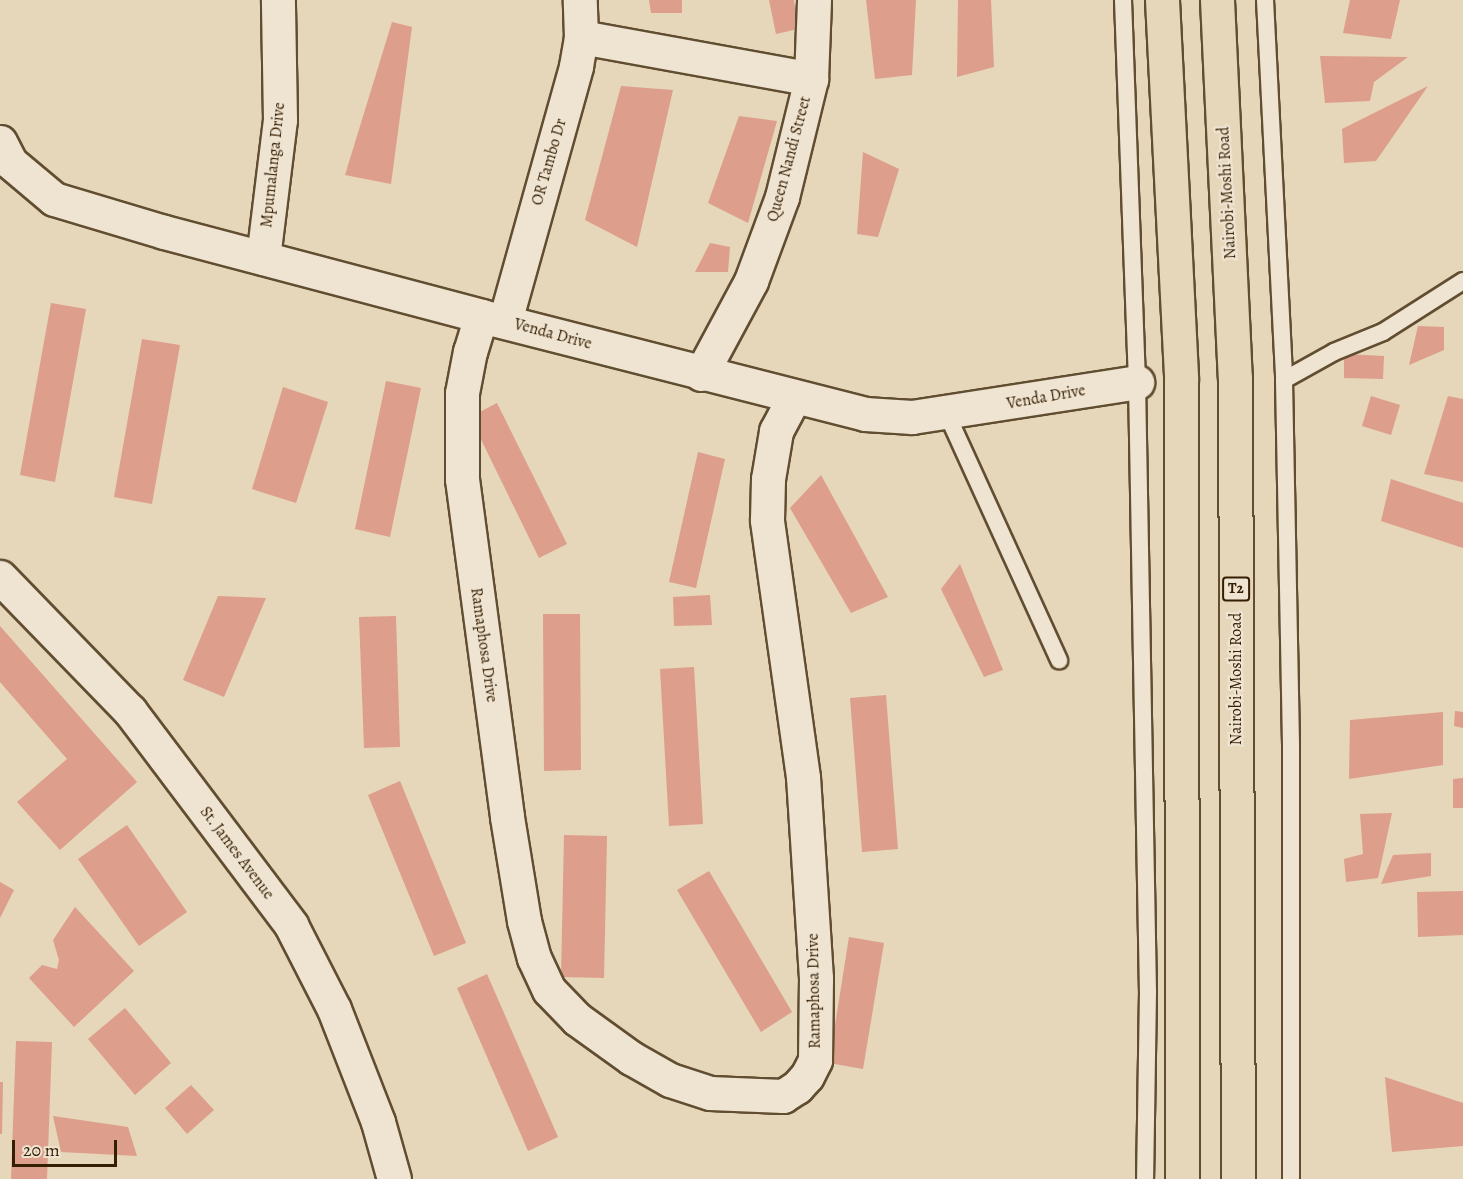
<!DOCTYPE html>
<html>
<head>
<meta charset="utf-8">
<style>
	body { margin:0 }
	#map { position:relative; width:1463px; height:1179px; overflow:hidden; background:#e6d6ba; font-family:Alegreya,serif }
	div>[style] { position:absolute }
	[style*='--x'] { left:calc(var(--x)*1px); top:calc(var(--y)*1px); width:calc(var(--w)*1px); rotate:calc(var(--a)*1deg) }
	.building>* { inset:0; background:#dd9e8c }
	.roads { filter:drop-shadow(2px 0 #614d30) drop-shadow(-2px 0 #614d30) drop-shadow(0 2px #614d30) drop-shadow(0 -2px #614d30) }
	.lane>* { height:16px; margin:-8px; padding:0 8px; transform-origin:8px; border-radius:8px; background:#efe4d2 }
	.street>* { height:33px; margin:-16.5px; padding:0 16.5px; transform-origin:16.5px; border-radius:16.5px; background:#efe4d2 }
	.highway>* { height:33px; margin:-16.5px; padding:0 16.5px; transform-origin:16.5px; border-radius:16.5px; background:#e6d6ba }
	span { translate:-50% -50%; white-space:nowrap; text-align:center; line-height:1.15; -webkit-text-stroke:4.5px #efe4d2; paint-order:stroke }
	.shield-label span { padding:2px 4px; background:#efe4d2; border:2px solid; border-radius:4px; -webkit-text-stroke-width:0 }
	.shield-label { font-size:15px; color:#351f02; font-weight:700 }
	.street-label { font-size:16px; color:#351f02 }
	.scale { position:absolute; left:12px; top:1140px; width:105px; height:27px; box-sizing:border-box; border:3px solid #351f02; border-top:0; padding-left:8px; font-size:18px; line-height:21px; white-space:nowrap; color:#351f02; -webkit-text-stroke:4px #efe4d2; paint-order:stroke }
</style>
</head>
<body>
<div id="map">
	<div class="building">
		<i style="clip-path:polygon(649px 0,682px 0,682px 13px,651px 13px)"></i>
		<i style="clip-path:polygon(769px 0,794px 0,798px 29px,776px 34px)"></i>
		<i style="clip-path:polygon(866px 0,916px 0,912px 75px,875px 79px)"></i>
		<i style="clip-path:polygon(958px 0,991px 0,994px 67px,957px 77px)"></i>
		<i style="clip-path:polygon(1350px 0,1400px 0,1391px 39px,1343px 33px)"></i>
		<i style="clip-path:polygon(392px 22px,412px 27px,391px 184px,345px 175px)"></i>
		<i style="clip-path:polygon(1320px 56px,1408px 57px,1374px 82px,1370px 101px,1325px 103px)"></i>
		<i style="clip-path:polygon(621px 86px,673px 90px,637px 247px,585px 220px)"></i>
		<i style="clip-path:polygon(1428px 86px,1376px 161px,1344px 163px,1342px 129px)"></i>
		<i style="clip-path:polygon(739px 116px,777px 121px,748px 223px,708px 203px)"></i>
		<i style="clip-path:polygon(863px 152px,899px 169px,878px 237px,857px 234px)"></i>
		<i style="clip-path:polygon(710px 243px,730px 247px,728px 272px,695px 272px)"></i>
		<i style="clip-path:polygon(51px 303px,86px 309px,55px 482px,20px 475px)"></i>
		<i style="clip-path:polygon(1418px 326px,1444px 327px,1444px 350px,1409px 365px)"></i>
		<i style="clip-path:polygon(142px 339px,180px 345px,152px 504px,114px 497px)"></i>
		<i style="clip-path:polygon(1344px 354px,1384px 356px,1383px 379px,1344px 378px)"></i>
		<i style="clip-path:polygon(386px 381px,421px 388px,390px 537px,355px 529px)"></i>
		<i style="clip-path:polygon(283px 387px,328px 402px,296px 503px,252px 489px)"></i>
		<i style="clip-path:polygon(1371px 396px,1400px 405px,1391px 435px,1362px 426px)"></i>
		<i style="clip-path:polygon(1448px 396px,1463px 399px,1463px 482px,1424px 474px)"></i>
		<i style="clip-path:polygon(497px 403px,567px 544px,539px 558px,470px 417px)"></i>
		<i style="clip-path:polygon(698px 452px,725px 459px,696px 588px,669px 582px)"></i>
		<i style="clip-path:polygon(821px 475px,888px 597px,851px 613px,790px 508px)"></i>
		<i style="clip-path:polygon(1391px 479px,1463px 503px,1463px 548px,1381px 521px)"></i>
		<i style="clip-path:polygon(960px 564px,1003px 670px,984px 677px,941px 589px)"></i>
		<i style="clip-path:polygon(710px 595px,712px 625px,674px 626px,673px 597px)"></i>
		<i style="clip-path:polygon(218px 596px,266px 598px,224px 697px,183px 680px)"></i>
		<i style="clip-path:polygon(543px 614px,580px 614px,581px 770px,544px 771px)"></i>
		<i style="clip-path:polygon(396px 616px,400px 747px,364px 748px,359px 617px)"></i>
		<i style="clip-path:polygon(0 626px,137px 782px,60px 850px,17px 802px,67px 759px,0 682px)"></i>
		<i style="clip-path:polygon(694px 667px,703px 824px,669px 826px,660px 669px)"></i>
		<i style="clip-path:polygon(886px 695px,898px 849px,862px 852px,850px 698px)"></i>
		<i style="clip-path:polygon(1455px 711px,1463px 712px,1463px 728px,1454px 726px)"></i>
		<i style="clip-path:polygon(1443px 712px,1443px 765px,1349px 779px,1350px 720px)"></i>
		<i style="clip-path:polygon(1463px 778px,1463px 808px,1453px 808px,1453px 779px)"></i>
		<i style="clip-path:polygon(400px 781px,466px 943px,434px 956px,368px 795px)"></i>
		<i style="clip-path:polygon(1392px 813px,1378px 878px,1346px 882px,1344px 859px,1363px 854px,1360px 814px)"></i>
		<i style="clip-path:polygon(127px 825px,187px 912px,139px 946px,78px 859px)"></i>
		<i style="clip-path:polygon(564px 835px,607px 836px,604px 978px,561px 977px)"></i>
		<i style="clip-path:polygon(1431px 853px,1431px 876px,1381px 884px,1393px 855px)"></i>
		<i style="clip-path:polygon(709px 871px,792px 1012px,761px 1032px,677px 890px)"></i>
		<i style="clip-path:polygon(0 882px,14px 890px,0 918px)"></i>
		<i style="clip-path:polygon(1463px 891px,1463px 935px,1418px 937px,1417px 892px)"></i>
		<i style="clip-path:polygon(75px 907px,134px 971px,74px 1027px,29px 978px,42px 965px,57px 969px,59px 960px,53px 940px)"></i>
		<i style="clip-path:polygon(849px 937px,884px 943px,863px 1069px,829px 1063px)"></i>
		<i style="clip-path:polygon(487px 974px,558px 1137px,528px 1151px,457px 988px)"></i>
		<i style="clip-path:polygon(125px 1008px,171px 1063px,135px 1095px,88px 1039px)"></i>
		<i style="clip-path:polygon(16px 1041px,52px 1042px,47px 1179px,11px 1179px)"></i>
		<i style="clip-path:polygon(1385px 1077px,1463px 1103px,1463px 1146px,1392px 1152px)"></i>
		<i style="clip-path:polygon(0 1082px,3px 1082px,2px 1134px,0 1134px)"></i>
		<i style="clip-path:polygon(191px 1085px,214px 1110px,187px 1134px,165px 1108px)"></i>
		<i style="clip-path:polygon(53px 1116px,128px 1127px,137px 1156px,61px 1152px)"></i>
	</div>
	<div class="roads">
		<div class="lane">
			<i style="--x:1123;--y:0;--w:382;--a:87.9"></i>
			<i style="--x:1137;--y:382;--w:610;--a:88.97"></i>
			<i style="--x:1148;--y:992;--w:187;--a:90.9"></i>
			<i style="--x:1265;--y:0;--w:380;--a:87.1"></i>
			<i style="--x:1284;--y:380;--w:367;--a:88.9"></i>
			<i style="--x:1291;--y:747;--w:432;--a:90"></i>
			<i style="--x:1284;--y:380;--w:57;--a:-29.2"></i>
			<i style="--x:1334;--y:352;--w:53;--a:-22.2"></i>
			<i style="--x:1383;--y:332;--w:95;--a:-32.5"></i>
			<i style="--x:946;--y:412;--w:273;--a:65.5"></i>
		</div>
		<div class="street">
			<i style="--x:581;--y:37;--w:234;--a:10.3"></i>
			<i style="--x:0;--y:142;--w:22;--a:63"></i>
			<i style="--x:10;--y:162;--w:57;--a:40.1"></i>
			<i style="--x:54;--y:199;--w:115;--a:16.7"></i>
			<i style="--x:164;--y:232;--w:328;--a:14.8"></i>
			<i style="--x:481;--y:316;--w:396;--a:14.3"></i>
			<i style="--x:865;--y:414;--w:47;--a:3.7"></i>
			<i style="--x:912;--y:417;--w:228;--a:-8.8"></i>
			<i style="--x:263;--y:258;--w:139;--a:-83"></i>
			<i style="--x:280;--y:120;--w:120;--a:-91"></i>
			<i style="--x:481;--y:316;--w:37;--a:107"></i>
			<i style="--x:470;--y:351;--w:43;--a:100.8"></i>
			<i style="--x:462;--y:393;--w:86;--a:90"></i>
			<i style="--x:462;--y:479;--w:341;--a:82.4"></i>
			<i style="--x:507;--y:817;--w:105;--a:80.7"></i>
			<i style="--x:524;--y:921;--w:38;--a:75"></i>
			<i style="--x:534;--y:958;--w:35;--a:65"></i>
			<i style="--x:549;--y:990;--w:40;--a:46"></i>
			<i style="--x:577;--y:1019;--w:67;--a:35.8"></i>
			<i style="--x:631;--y:1058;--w:45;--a:29.4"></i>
			<i style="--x:670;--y:1080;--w:42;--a:18"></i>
			<i style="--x:710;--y:1093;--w:73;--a:2.4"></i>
			<i style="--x:783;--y:1096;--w:17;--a:-33"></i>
			<i style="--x:797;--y:1087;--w:15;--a:-48"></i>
			<i style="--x:807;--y:1076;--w:18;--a:-63"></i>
			<i style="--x:815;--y:1060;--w:82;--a:-89.3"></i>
			<i style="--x:816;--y:978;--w:201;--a:-93.7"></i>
			<i style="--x:803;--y:777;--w:260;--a:-98"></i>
			<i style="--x:767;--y:520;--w:41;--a:-88.6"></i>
			<i style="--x:768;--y:479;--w:49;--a:-80.5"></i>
			<i style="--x:776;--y:431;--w:38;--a:-62"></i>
			<i style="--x:505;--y:321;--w:265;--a:-74.4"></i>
			<i style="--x:576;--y:66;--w:29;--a:-80"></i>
			<i style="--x:581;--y:37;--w:37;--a:-92"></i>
			<i style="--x:701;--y:374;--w:106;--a:-61.7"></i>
			<i style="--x:751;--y:281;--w:90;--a:-69.7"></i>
			<i style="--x:782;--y:197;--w:122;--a:-76.2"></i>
			<i style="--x:811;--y:79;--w:79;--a:-87.8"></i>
			<i style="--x:0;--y:577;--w:187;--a:45.9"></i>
			<i style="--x:130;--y:711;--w:268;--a:53"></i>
			<i style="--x:291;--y:925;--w:94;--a:62.9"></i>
			<i style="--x:334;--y:1009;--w:121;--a:68.7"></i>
			<i style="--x:378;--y:1122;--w:59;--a:74.3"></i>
		</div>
		<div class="highway">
			<i style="--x:1162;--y:0;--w:380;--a:87.1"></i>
			<i style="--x:1181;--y:380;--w:799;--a:89.93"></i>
			<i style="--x:1217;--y:0;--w:378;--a:87.3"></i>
			<i style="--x:1235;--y:378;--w:801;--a:89.79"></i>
		</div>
	</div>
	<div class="shield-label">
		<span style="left:1236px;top:589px">T2</span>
	</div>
	<div class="street-label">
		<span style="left:789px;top:159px;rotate:-75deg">Queen Nandi Street</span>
		<span style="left:549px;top:162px;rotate:-74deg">OR Tambo Dr</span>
		<span style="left:273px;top:165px;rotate:-84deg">Mpumalanga Drive</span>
		<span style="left:1227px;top:193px;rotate:-93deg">Nairobi-Moshi Road</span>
		<span style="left:553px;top:334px;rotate:15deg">Venda Drive</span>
		<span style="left:1046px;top:397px;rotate:-10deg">Venda Drive</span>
		<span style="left:484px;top:645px;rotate:82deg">Ramaphosa Drive</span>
		<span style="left:1236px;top:679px;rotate:-90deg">Nairobi-Moshi Road</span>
		<span style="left:237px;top:853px;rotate:53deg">St. James Avenue</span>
		<span style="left:814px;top:991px;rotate:-91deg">Ramaphosa Drive</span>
	</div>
	<div class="scale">20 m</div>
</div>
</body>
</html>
